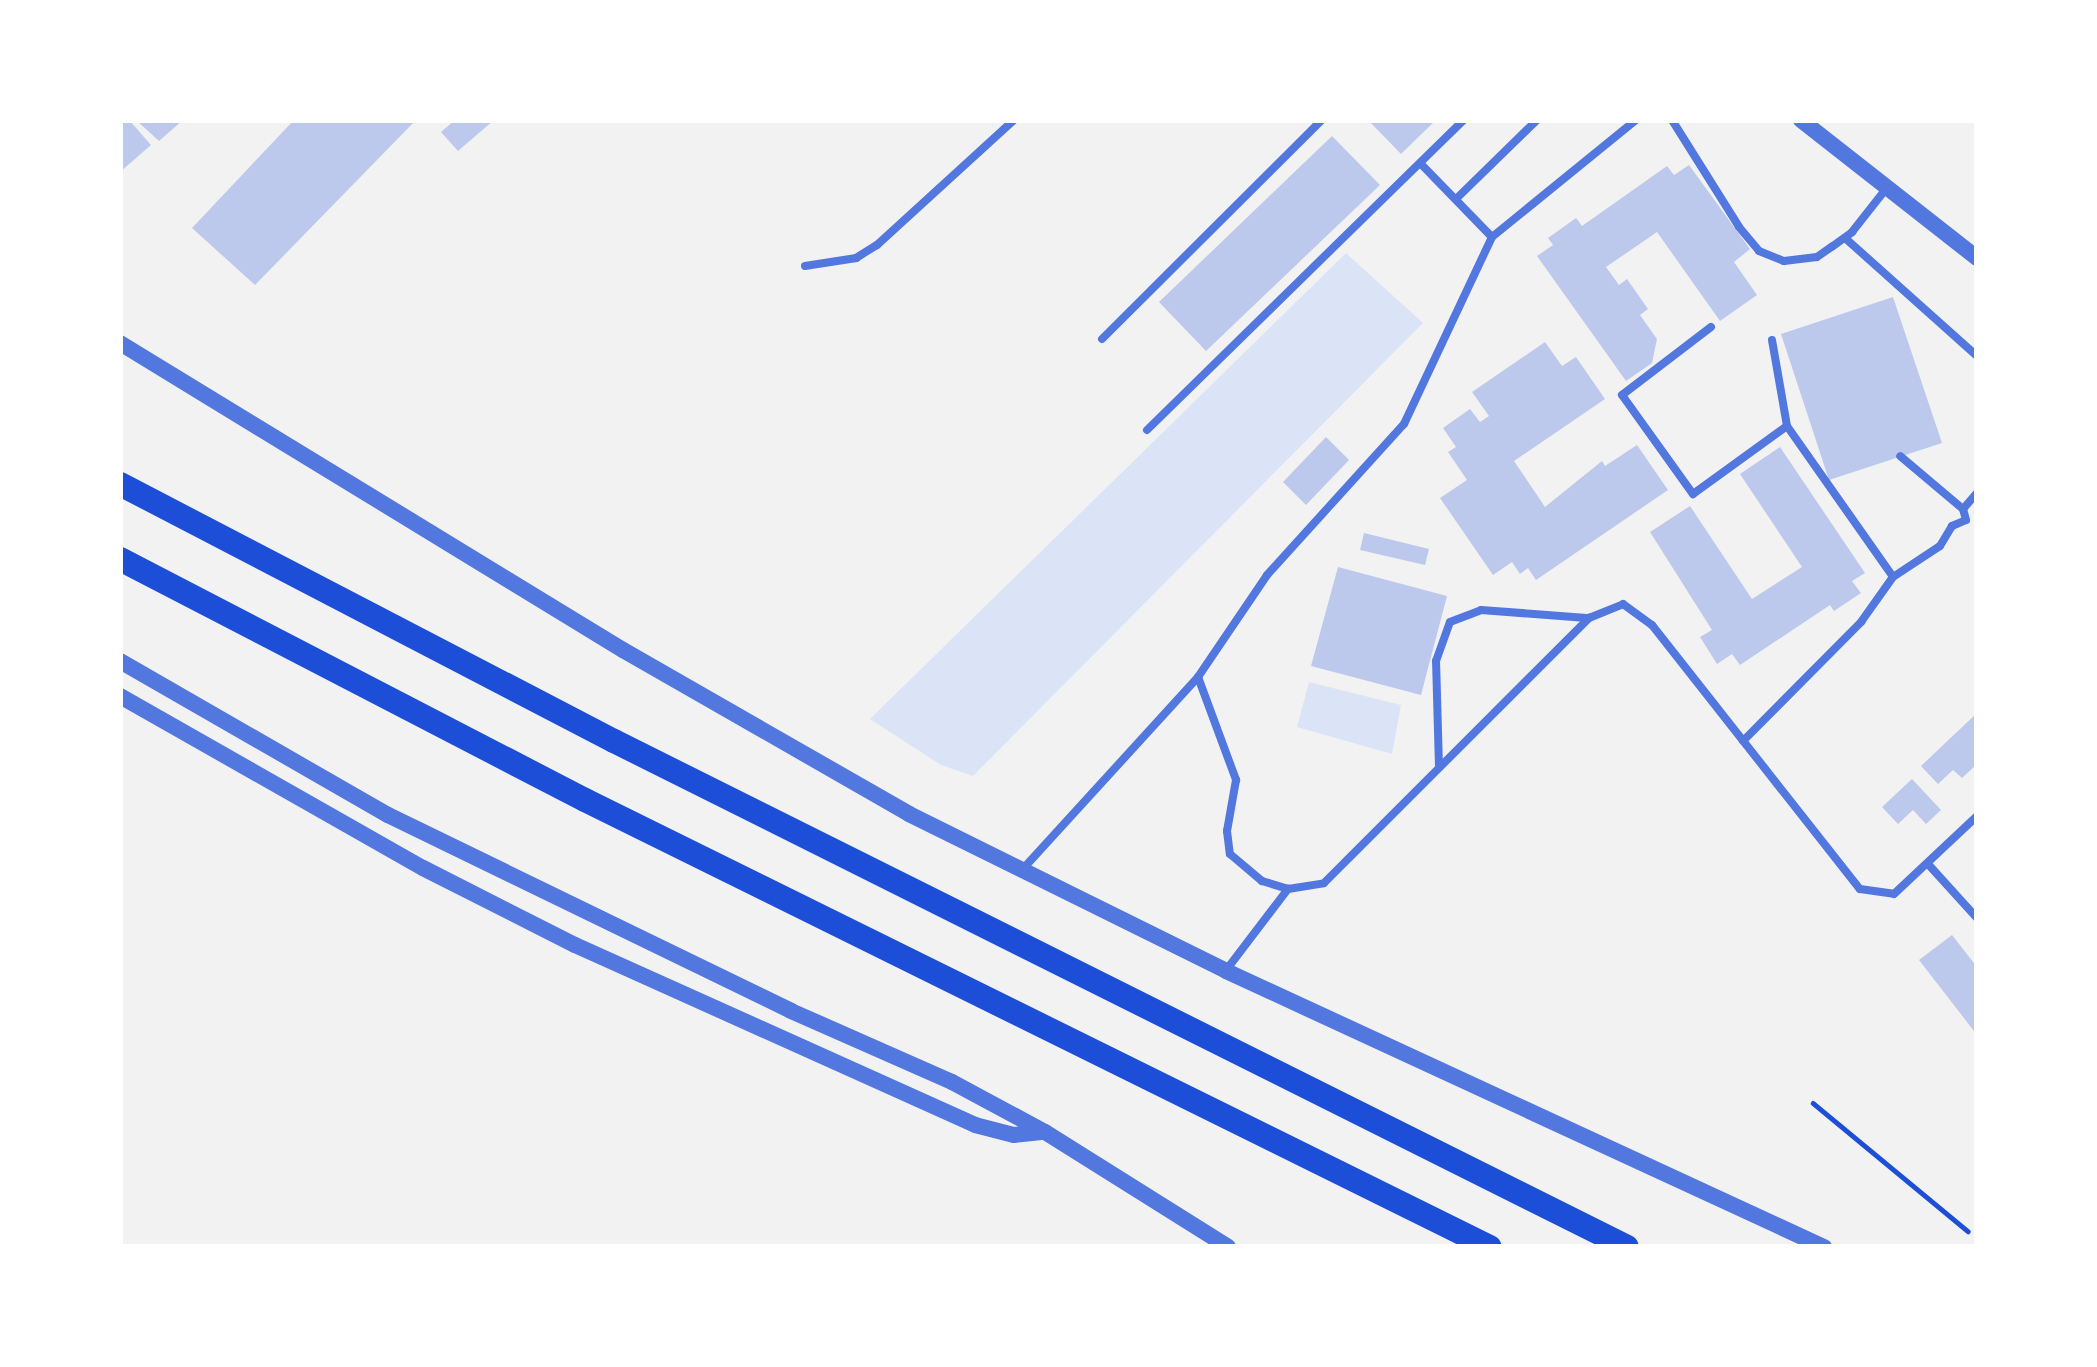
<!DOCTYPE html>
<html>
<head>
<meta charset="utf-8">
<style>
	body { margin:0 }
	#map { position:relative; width:2097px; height:1367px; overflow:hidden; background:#f2f2f2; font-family:Inter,sans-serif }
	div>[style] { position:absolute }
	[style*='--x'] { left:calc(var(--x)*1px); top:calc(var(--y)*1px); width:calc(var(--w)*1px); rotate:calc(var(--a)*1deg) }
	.green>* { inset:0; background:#dbe4f7 }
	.building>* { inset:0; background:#bdc9ec }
	.path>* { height:4.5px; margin:-2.25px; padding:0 2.25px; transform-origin:2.25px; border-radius:2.25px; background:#1d4ed8 }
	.service>* { height:8px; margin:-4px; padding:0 4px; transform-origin:4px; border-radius:4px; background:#5277de }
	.tertiary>* { height:16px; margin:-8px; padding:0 8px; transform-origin:8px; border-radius:8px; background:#5277de }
	.motorway>* { height:24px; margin:-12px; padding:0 12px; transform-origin:12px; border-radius:12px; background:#1d4ed8 }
	span { translate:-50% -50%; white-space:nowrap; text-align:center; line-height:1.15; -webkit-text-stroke:12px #fff; paint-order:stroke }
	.frame { position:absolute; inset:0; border:123px solid #fff; pointer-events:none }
</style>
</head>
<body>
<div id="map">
	<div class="green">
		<i style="clip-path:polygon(1346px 253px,1423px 323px,973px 776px,941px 765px,870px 719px)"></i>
		<i style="clip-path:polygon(1309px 682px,1401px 705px,1392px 754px,1297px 727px)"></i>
	</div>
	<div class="building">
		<i style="clip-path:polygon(120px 120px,129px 120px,151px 145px,120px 172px)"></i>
		<i style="clip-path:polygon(136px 120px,183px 120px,159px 141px)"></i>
		<i style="clip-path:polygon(294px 120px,416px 120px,255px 285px,192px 228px)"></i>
		<i style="clip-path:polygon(455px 120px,494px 120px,458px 151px,441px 132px)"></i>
		<i style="clip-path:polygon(1368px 120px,1436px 120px,1401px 154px)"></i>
		<i style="clip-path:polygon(1332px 136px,1380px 185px,1206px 351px,1159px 302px)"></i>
		<i style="clip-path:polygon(1689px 165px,1750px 249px,1734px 262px,1757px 295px,1720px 321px,1657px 232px,1606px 267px,1619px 285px,1627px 279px,1648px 309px,1640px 315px,1657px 339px,1652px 363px,1626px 381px,1537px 256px,1553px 245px,1548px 238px,1576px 218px,1582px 226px,1667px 166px,1674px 175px)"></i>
		<i style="clip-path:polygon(1893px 297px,1942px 443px,1829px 480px,1781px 334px)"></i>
		<i style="clip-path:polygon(1545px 342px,1562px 366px,1576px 357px,1605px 399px,1514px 461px,1545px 507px,1602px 461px,1605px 466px,1637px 445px,1668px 490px,1536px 580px,1528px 568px,1520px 574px,1512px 562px,1493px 575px,1440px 498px,1467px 480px,1448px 452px,1456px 447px,1443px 428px,1470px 409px,1480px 422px,1489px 416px,1472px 392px)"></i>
		<i style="clip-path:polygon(1326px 437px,1349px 460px,1306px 505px,1283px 482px)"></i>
		<i style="clip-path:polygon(1780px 447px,1865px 573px,1852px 581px,1861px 593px,1834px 611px,1830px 605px,1740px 665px,1732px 654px,1717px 664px,1700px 637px,1712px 630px,1650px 532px,1690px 506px,1752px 599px,1802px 567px,1740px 474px)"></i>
		<i style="clip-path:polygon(1364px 533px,1429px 549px,1425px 565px,1360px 550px)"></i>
		<i style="clip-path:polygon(1338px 567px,1447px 596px,1421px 695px,1311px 666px)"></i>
		<i style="clip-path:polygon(1977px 713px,1977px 764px,1962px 778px,1953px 770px,1938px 784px,1921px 766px)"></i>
		<i style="clip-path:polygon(1912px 779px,1941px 810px,1926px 824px,1913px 810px,1898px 824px,1882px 807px)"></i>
		<i style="clip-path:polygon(1952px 935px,1977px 967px,1974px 1031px,1919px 960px)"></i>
	</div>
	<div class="path">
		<i style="--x:1813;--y:1103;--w:201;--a:39.6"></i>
	</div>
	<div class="service">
		<i style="--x:1672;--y:120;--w:126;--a:57.9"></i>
		<i style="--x:1739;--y:227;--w:31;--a:50"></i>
		<i style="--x:1759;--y:251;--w:27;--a:22"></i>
		<i style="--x:1784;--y:261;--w:33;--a:-7"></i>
		<i style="--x:1817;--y:257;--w:19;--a:-35"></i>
		<i style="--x:1833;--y:246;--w:24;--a:-36"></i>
		<i style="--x:1852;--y:232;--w:55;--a:-51.7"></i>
		<i style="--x:1420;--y:163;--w:103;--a:45.8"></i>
		<i style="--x:1456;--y:199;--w:113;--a:-44.3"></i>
		<i style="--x:1845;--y:238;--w:177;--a:41.8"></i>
		<i style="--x:805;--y:266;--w:52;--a:-8.9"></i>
		<i style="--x:856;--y:258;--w:25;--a:-32"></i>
		<i style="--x:877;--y:245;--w:185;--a:-42.4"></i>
		<i style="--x:1711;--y:327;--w:112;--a:142.6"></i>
		<i style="--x:1622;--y:395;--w:122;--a:54.4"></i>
		<i style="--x:1693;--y:494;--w:116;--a:-35.9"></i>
		<i style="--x:1102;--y:339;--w:310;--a:-44.9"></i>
		<i style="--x:1772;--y:340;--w:87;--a:80.1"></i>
		<i style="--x:1787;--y:426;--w:184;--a:54.9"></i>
		<i style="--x:1147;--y:430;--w:443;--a:-44.4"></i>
		<i style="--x:1963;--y:509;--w:21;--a:-49"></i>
		<i style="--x:1198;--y:677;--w:110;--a:69.7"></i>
		<i style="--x:1236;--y:780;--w:52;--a:100"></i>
		<i style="--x:1227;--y:831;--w:23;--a:83"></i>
		<i style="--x:1230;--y:854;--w:42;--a:40.2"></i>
		<i style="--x:1262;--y:881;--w:27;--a:17"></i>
		<i style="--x:1288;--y:889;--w:36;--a:-9"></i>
		<i style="--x:1324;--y:883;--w:375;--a:-45"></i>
		<i style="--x:1589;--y:618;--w:37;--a:-22"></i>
		<i style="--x:1623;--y:604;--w:36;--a:36"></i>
		<i style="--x:1652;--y:625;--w:336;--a:51.8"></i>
		<i style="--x:1860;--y:889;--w:34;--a:8"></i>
		<i style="--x:1894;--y:894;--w:114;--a:-43.2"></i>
		<i style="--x:1743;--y:741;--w:168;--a:-45.2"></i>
		<i style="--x:1861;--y:622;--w:55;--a:-54.6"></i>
		<i style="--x:1893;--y:577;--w:56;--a:-33.4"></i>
		<i style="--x:1940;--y:546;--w:23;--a:-59"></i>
		<i style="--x:1952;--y:526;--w:15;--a:-23"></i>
		<i style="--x:1966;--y:520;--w:11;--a:-105"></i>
		<i style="--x:1963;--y:509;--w:82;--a:-139.9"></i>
		<i style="--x:1439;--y:767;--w:106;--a:-91.6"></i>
		<i style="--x:1436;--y:661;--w:41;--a:-70.3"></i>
		<i style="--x:1450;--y:622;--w:33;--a:-21"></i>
		<i style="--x:1481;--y:610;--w:106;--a:4.3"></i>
		<i style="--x:1928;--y:864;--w:73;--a:47.8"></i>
		<i style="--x:1021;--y:871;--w:263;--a:-47.6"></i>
		<i style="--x:1198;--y:677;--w:123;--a:-55.9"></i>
		<i style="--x:1267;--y:575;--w:204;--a:-47.8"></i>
		<i style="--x:1404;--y:424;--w:207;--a:-64.8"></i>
		<i style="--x:1492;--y:237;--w:186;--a:-39.1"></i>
		<i style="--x:1227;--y:969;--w:101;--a:-52.7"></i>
	</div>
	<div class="tertiary">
		<i style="--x:1801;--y:120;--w:224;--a:38.1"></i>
		<i style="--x:120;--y:343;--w:589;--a:31.4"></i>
		<i style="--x:623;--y:650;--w:330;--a:29.8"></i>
		<i style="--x:909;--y:814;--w:354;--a:26.3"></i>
		<i style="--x:1226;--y:971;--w:659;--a:24.78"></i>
		<i style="--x:120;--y:661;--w:309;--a:29.9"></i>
		<i style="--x:388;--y:815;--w:448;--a:25.9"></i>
		<i style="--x:791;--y:1011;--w:176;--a:23.8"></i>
		<i style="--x:952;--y:1082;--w:106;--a:28.3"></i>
		<i style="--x:1045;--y:1132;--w:216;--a:32.1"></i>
		<i style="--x:120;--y:696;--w:348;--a:29.6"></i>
		<i style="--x:423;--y:868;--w:170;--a:26.9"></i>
		<i style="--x:575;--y:945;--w:439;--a:24.2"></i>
		<i style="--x:975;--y:1125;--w:40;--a:14.4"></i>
		<i style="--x:1014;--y:1135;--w:30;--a:-6"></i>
	</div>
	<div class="motorway">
		<i style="--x:120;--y:484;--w:557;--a:27.49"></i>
		<i style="--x:614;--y:741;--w:1132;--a:26.54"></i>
		<i style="--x:120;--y:559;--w:524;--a:27.4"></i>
		<i style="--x:585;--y:800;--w:1009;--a:26.29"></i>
	</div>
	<div class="frame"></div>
</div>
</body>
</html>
